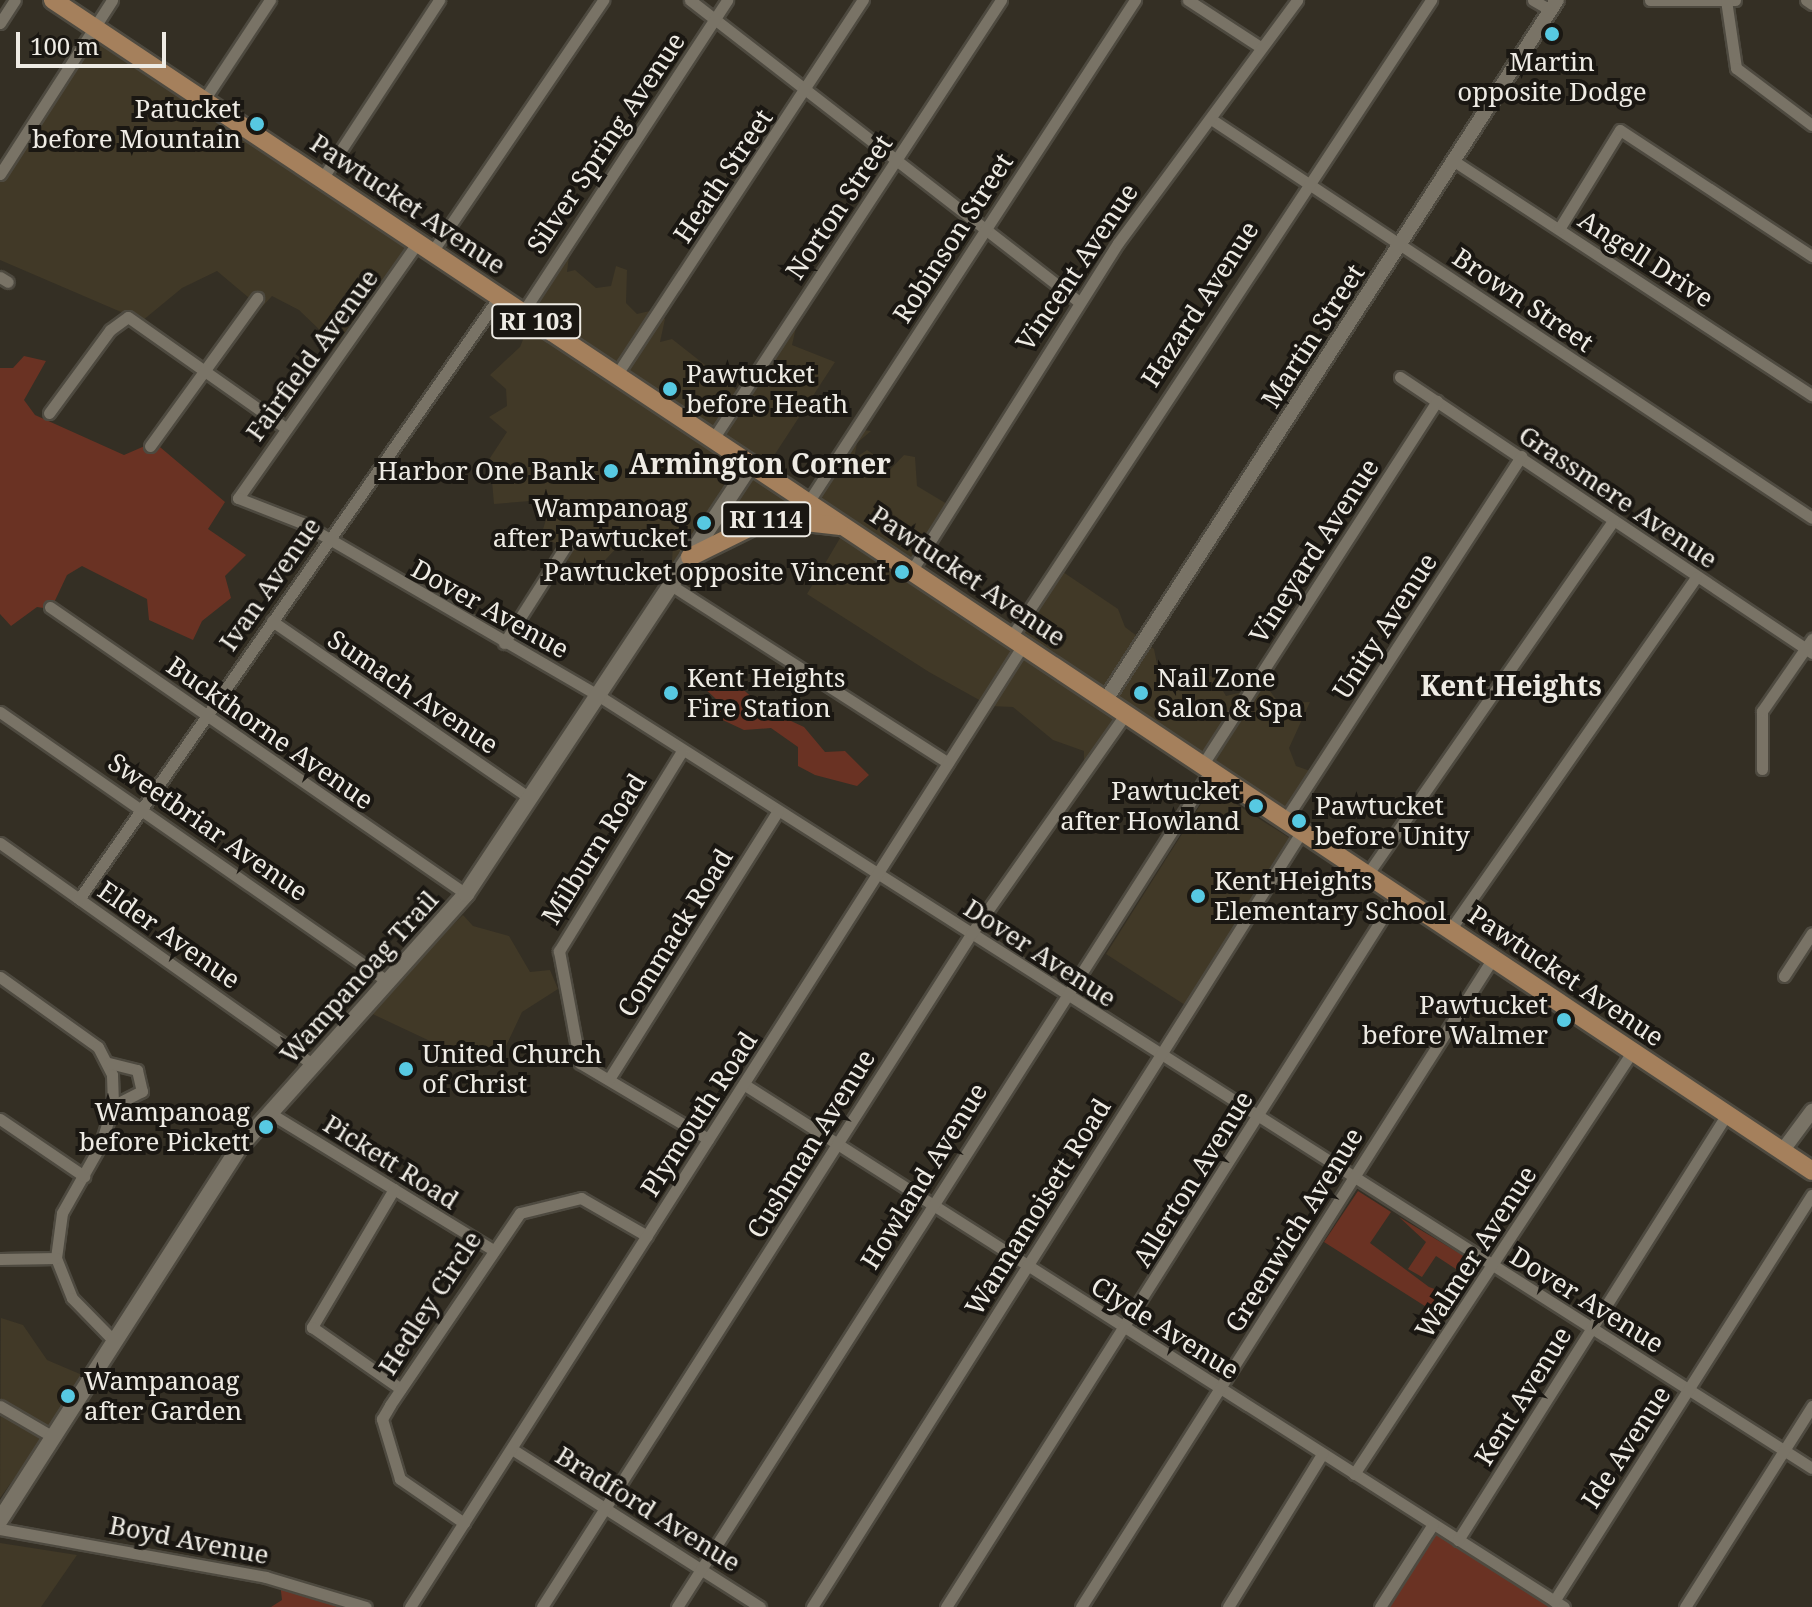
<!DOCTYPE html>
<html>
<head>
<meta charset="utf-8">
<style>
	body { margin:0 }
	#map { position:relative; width:1812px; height:1607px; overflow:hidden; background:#342f24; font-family:"Noto Serif",serif }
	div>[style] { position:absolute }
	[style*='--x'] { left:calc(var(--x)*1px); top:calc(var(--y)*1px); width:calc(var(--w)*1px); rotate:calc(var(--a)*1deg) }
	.built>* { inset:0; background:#413927 }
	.green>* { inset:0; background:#6a3223 }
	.roads { filter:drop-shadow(2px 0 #4e4a40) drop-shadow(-2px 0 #4e4a40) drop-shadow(0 2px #4e4a40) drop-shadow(0 -2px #4e4a40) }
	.minor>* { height:11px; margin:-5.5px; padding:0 5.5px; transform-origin:5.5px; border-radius:5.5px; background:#797366 }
	.tertiary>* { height:14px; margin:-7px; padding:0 7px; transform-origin:7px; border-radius:7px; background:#797366 }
	.secondary>* { height:16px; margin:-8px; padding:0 8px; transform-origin:8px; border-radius:8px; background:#797366 }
	.primary>* { height:18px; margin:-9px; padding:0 9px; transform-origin:9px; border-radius:9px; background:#a5805c }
	.dots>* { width:22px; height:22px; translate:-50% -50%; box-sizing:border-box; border:4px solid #1a1712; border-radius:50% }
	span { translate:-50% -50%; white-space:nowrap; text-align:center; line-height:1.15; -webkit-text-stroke:8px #1a1712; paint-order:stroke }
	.shield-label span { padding:2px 6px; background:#1a1712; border:2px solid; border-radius:6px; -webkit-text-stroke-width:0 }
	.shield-label { font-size:24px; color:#eeebe4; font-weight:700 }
	.poi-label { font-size:26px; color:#eeebe4 }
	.right { translate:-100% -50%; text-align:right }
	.left { translate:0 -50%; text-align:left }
	.street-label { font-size:26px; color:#eeebe4 }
	.neighbourhood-label { font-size:28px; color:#eeebe4; font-weight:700 }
	.scale { position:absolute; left:16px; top:32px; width:150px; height:36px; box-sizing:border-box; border:4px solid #eeebe4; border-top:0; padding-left:10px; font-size:24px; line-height:28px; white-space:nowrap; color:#eeebe4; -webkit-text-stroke:6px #1a1712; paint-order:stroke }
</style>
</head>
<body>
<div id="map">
	<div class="built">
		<i style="clip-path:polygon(85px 30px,416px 240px,335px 357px,328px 338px,299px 310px,272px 296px,261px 308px,217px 271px,182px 288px,142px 321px,0 260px,0 178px)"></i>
		<i style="clip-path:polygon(570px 249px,567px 272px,575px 270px,596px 288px,611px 286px,616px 266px,627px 270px,626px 303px,637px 314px,654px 310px,665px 319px,660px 342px,672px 339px,742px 394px,789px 322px,797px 323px,792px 345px,835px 362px,764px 471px,810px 499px,856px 429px,871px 431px,857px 443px,854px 459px,867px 450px,885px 462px,885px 469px,874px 468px,884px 476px,904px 455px,915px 457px,917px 486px,952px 507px,912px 571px,1013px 636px,1057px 568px,1118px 609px,1125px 627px,1154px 649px,1157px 664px,1176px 677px,1214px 676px,1226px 696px,1266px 686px,1279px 703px,1310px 702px,1289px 748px,1296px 766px,1316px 773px,1287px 819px,1128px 713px,1084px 765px,1084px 751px,1053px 740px,1013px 707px,990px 706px,929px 672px,807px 594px,846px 528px,785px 516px,684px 564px,672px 562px,673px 544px,650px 532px,621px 543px,595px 571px,566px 560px,565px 548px,541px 536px,547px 516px,530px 501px,494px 504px,490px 458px,507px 432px,489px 417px,507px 406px,506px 389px,490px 375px,520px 347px,529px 325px,525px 312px)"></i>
		<i style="clip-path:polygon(1211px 788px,1291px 839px,1185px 1005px,1106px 954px)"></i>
		<i style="clip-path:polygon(463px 915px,473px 926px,509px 936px,530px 972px,550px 970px,558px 989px,522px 1012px,506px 1046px,481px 1065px,364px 1010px)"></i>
		<i style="clip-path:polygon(1px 1318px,23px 1325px,47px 1360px,87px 1377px,0 1498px)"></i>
		<i style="clip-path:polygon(0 1543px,77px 1555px,41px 1607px,0 1607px)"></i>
	</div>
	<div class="green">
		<i style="clip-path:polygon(24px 356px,46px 361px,24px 400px,35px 415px,124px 455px,154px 442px,225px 502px,208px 529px,246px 555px,225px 576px,231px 598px,202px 621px,193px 640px,149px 620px,147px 599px,82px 566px,67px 575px,51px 609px,37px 607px,11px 626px,0 614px,0 368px,13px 368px)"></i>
		<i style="clip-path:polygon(728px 676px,765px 709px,804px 727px,825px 752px,845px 751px,869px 775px,857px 786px,815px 775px,798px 766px,798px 747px,771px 728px,744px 730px,712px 715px,717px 700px,701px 685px)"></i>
		<i style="clip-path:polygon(1358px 1191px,1391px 1212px,1370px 1243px,1429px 1287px,1449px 1294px,1462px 1273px,1436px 1256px,1422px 1277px,1408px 1269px,1426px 1242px,1399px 1217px,1484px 1268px,1450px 1322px,1324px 1242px)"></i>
		<i style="clip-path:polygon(1433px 1523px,1563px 1607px,1382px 1607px)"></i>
		<i style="clip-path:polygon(280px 1583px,369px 1607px,271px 1607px,282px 1600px)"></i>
	</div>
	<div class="roads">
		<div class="minor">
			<i style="--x:690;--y:0;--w:493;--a:37.8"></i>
			<i style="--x:1188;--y:0;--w:86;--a:33.1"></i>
			<i style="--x:1533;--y:0;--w:20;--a:30"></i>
			<i style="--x:1650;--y:0;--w:85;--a:0"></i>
			<i style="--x:1726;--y:0;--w:69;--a:81.6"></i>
			<i style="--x:1736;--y:68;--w:95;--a:36.9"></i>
			<i style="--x:1806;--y:0;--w:7;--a:34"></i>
			<i style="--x:0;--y:23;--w:27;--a:-57"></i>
			<i style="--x:204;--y:100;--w:120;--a:-56.6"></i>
			<i style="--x:1211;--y:119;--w:721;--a:33.58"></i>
			<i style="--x:1454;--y:161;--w:428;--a:33.2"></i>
			<i style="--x:0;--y:174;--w:207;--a:-57.2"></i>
			<i style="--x:322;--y:179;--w:214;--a:-56.8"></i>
			<i style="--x:1559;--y:229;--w:116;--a:-58.4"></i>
			<i style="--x:1620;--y:130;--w:230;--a:33.3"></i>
			<i style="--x:418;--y:242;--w:313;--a:125.1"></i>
			<i style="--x:238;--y:498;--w:69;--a:21.3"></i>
			<i style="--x:302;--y:523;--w:340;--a:30.2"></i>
			<i style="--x:596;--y:694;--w:1441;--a:32.48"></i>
			<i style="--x:432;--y:252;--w:305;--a:-55.8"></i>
			<i style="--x:0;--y:277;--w:9;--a:32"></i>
			<i style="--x:523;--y:312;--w:373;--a:-56.8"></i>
			<i style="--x:617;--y:374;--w:448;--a:-56.7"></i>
			<i style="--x:1400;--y:377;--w:496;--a:33.8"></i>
			<i style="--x:49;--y:413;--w:103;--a:-53.7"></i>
			<i style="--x:110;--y:330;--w:22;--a:-36"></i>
			<i style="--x:128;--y:317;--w:191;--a:35.2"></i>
			<i style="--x:713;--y:439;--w:525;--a:-56.73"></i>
			<i style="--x:150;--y:446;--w:183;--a:-54.1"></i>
			<i style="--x:809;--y:501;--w:598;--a:-56.95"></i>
			<i style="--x:912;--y:570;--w:386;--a:-57.8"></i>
			<i style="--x:1118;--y:243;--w:302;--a:-53.6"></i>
			<i style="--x:671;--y:585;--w:329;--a:32.7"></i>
			<i style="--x:50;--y:607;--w:505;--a:34.6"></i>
			<i style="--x:272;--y:621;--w:313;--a:34.5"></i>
			<i style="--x:1012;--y:636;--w:762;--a:-56.62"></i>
			<i style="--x:504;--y:643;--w:121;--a:-57.5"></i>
			<i style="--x:0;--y:712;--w:473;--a:34.8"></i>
			<i style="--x:682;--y:751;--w:235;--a:121.6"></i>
			<i style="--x:559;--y:951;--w:114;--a:79.4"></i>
			<i style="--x:580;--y:1063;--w:149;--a:30.7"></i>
			<i style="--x:1203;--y:764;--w:432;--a:-57.2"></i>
			<i style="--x:1762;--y:769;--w:58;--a:-90"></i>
			<i style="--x:1762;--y:711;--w:88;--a:-55.2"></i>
			<i style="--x:1285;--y:820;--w:434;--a:-57"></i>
			<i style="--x:0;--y:843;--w:382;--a:35.3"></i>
			<i style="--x:1367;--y:875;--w:432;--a:-55.2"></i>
			<i style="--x:79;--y:899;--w:734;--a:-55.1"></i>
			<i style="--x:1450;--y:930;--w:430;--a:-55.1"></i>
			<i style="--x:1784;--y:976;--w:51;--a:-56.9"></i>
			<i style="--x:0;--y:977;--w:120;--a:35.5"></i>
			<i style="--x:98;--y:1047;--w:31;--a:63"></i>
			<i style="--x:112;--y:1075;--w:31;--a:88"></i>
			<i style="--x:109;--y:1063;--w:29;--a:14"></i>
			<i style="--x:137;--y:1070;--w:22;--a:77"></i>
			<i style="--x:142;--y:1091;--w:33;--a:153"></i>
			<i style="--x:113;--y:1106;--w:40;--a:108"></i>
			<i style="--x:101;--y:1144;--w:79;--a:119.5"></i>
			<i style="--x:62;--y:1213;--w:45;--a:97.6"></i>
			<i style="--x:56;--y:1258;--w:43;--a:68.2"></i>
			<i style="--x:72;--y:1298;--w:60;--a:45.7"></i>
			<i style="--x:609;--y:1079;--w:317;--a:-57.8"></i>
			<i style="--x:745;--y:1085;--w:971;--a:32.51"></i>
			<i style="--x:268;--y:1112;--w:263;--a:31.5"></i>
			<i style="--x:0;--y:1119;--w:102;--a:34.2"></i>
			<i style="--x:394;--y:1189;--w:161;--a:120.7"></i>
			<i style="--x:312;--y:1327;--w:108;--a:34.9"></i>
			<i style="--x:0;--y:1259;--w:56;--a:-1"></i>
			<i style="--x:0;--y:1406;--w:61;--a:30.3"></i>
			<i style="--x:512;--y:1449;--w:294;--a:32.5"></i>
			<i style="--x:1354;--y:1474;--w:505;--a:-56.62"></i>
			<i style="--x:464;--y:1523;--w:78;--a:-145.5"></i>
			<i style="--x:400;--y:1479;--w:63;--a:-106.7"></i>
			<i style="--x:382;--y:1419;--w:16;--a:-60"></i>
			<i style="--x:390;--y:1405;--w:232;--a:-55.9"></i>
			<i style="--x:520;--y:1213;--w:63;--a:-13.8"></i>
			<i style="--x:581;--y:1198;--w:76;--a:29.9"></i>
			<i style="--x:0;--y:1529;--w:270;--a:10.2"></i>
			<i style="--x:266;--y:1577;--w:104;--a:16.7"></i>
			<i style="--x:1458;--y:1540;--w:504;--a:-57.73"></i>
			<i style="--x:1554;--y:1601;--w:481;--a:-57.6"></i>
			<i style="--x:410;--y:1607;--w:1141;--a:-57.49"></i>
			<i style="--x:542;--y:1607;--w:798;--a:-57.48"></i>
			<i style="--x:971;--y:934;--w:271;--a:-54.9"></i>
			<i style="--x:677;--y:1607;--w:993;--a:-57.46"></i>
			<i style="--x:812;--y:1607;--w:918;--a:-57.73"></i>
			<i style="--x:946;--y:1607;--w:843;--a:-57.65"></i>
			<i style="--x:1081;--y:1607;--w:769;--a:-57.59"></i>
			<i style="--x:1228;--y:1607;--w:180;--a:-58.4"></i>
			<i style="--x:1380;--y:1607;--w:98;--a:-57.4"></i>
			<i style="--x:1685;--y:1607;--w:238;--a:-57.7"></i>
		</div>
		<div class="tertiary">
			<i style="--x:1107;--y:698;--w:830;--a:-57.19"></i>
			<i style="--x:1783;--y:1150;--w:49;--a:-53.4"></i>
		</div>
		<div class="secondary">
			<i style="--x:0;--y:1520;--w:441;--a:-57.3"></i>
			<i style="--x:238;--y:1149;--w:342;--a:-48.2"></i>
			<i style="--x:466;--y:894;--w:516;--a:-56.46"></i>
		</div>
		<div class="primary">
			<i style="--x:53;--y:0;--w:2113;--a:33.65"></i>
			<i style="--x:690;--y:557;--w:88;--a:-26.3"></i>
			<i style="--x:769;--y:518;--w:70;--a:6.5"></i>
		</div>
	</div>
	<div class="dots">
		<i style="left:1552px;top:34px;background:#57c9e2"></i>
		<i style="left:257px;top:124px;background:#57c9e2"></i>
		<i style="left:670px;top:389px;background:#57c9e2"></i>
		<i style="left:611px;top:471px;background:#57c9e2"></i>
		<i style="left:704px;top:523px;background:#57c9e2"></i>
		<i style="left:902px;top:572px;background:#57c9e2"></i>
		<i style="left:671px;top:693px;background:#57c9e2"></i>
		<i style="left:1141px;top:693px;background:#57c9e2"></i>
		<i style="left:1256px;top:806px;background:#57c9e2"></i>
		<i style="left:1299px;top:821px;background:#57c9e2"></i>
		<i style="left:1198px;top:896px;background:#57c9e2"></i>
		<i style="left:1564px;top:1020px;background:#57c9e2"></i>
		<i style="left:406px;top:1069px;background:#57c9e2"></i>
		<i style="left:266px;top:1127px;background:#57c9e2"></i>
		<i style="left:68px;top:1396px;background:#57c9e2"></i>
	</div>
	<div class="shield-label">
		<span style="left:536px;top:321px">RI 103</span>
		<span style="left:766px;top:519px">RI 114</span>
	</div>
	<div class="poi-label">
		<span style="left:1552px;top:77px">Martin<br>opposite Dodge</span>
		<span class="right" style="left:241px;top:124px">Patucket<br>before Mountain</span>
		<span class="left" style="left:686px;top:389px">Pawtucket<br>before Heath</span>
		<span class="right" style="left:595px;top:471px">Harbor One Bank</span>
		<span class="right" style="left:688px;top:523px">Wampanoag<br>after Pawtucket</span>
		<span class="right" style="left:886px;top:572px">Pawtucket opposite Vincent</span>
		<span class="left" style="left:687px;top:693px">Kent Heights<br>Fire Station</span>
		<span class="left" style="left:1157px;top:693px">Nail Zone<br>Salon &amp; Spa</span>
		<span class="right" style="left:1240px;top:806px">Pawtucket<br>after Howland</span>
		<span class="left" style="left:1315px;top:821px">Pawtucket<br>before Unity</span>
		<span class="left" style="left:1214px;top:896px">Kent Heights<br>Elementary School</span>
		<span class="right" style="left:1548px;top:1020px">Pawtucket<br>before Walmer</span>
		<span class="left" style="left:422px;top:1069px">United Church<br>of Christ</span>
		<span class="right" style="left:250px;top:1127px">Wampanoag<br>before Pickett</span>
		<span class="left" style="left:84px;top:1396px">Wampanoag<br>after Garden</span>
	</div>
	<div class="street-label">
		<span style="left:606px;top:143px;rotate:-56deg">Silver Spring Avenue</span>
		<span style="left:723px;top:176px;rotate:-56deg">Heath Street</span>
		<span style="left:408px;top:204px;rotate:34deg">Pawtucket Avenue</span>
		<span style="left:839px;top:207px;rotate:-56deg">Norton Street</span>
		<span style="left:953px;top:238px;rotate:-57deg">Robinson Street</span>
		<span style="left:1646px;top:259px;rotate:33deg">Angell Drive</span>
		<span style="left:1077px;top:267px;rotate:-56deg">Vincent Avenue</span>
		<span style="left:1523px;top:300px;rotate:34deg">Brown Street</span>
		<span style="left:1200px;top:304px;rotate:-57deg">Hazard Avenue</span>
		<span style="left:1313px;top:336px;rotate:-57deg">Martin Street</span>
		<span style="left:312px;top:355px;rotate:-54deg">Fairfield Avenue</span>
		<span style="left:1618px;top:497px;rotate:34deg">Grassmere Avenue</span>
		<span style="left:1314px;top:551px;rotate:-57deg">Vineyard Avenue</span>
		<span style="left:968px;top:576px;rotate:34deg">Pawtucket Avenue</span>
		<span style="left:270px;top:584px;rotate:-55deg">Ivan Avenue</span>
		<span style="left:490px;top:609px;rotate:29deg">Dover Avenue</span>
		<span style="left:1385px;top:626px;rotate:-57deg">Unity Avenue</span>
		<span style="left:413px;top:692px;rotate:34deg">Sumach Avenue</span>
		<span style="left:270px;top:733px;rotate:35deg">Buckthorne Avenue</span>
		<span style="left:208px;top:827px;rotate:35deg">Sweetbriar Avenue</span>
		<span style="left:594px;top:849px;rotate:-58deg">Milburn Road</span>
		<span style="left:675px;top:933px;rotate:-58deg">Commack Road</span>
		<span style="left:169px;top:935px;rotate:35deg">Elder Avenue</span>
		<span style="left:1040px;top:953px;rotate:33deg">Dover Avenue</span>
		<span style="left:1566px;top:976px;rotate:34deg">Pawtucket Avenue</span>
		<span style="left:359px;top:977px;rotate:-48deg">Wampanoag Trail</span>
		<span style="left:699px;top:1114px;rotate:-57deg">Plymouth Road</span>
		<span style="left:811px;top:1144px;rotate:-58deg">Cushman Avenue</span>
		<span style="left:391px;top:1162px;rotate:32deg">Pickett Road</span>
		<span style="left:924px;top:1176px;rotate:-58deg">Howland Avenue</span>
		<span style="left:1193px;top:1179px;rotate:-58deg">Allerton Avenue</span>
		<span style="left:1038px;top:1207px;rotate:-58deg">Wannamoisett Road</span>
		<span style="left:1294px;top:1230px;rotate:-58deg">Greenwich Avenue</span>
		<span style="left:1476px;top:1252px;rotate:-57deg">Walmer Avenue</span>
		<span style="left:1587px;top:1300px;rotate:32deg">Dover Avenue</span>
		<span style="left:430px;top:1303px;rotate:-57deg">Hedley Circle</span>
		<span style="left:1165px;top:1328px;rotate:32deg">Clyde Avenue</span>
		<span style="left:1523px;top:1396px;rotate:-58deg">Kent Avenue</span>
		<span style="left:1626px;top:1447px;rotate:-57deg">Ide Avenue</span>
		<span style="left:648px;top:1509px;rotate:32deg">Bradford Avenue</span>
		<span style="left:189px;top:1540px;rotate:11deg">Boyd Avenue</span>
	</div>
	<div class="neighbourhood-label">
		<span style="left:760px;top:463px">Armington Corner</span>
		<span style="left:1511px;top:685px">Kent Heights</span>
	</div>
	<div class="scale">100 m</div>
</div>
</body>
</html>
